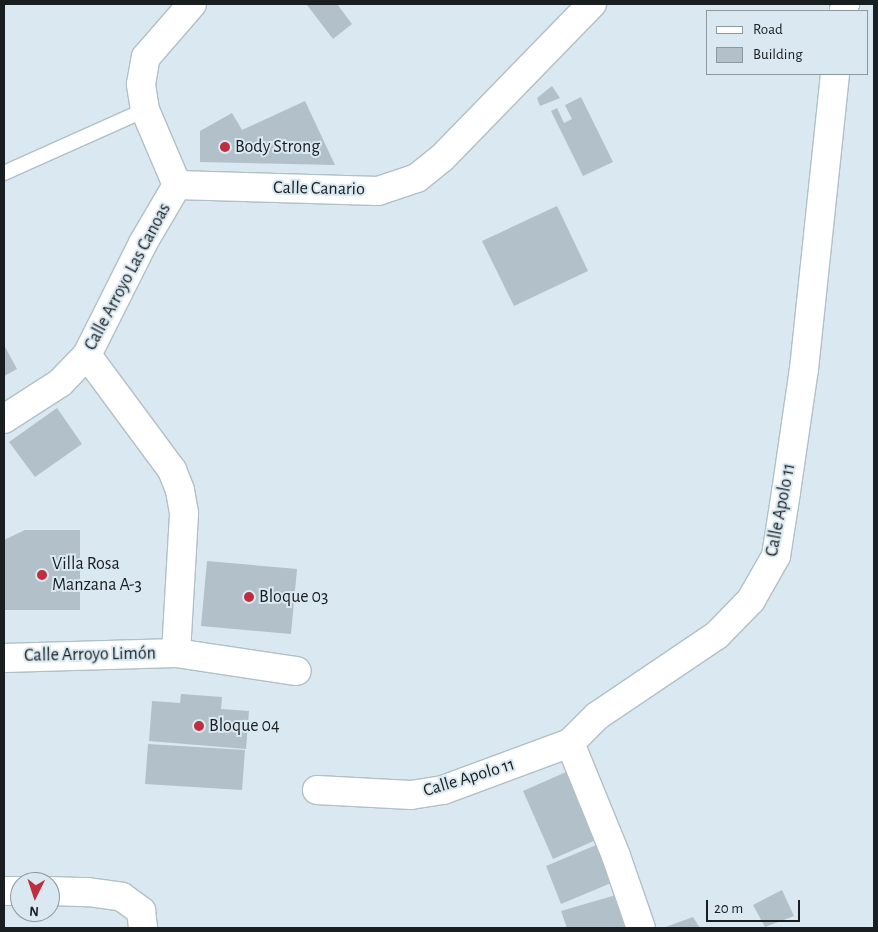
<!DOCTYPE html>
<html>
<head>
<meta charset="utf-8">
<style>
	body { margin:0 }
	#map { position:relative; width:878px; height:932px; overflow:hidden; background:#d9e8f1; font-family:"Alegreya Sans",sans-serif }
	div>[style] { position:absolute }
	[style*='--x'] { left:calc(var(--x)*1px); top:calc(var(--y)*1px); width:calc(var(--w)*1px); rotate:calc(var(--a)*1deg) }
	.building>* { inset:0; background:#b2c1c9 }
	.roads { filter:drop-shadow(1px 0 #b0c0c7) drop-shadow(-1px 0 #b0c0c7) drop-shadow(0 1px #b0c0c7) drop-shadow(0 -1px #b0c0c7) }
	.service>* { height:14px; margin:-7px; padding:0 7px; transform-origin:7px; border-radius:7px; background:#fff }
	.minor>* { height:28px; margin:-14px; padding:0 14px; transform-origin:14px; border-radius:14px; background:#fff }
	.dots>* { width:14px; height:14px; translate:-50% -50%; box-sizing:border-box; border:2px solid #d9e8f1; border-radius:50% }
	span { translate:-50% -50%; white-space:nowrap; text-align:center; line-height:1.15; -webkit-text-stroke:4px #d9e8f1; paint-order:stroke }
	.poi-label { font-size:18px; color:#191e21 }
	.left { translate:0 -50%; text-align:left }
	.street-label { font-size:18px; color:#191e21 }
	.frame { position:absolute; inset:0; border:5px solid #191e21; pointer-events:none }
	.legend { position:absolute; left:706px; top:10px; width:162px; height:65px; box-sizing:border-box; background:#d9e8f1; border:1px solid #8c979e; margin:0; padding:6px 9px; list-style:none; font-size:15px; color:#191e21 }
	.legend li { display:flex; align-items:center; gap:10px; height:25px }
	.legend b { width:25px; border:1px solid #8c979e }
	.north { position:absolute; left:10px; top:872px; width:50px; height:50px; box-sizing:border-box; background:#d9e8f1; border:1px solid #8c979e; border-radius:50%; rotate:184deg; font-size:14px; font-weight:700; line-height:20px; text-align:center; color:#191e21 }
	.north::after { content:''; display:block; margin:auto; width:18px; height:22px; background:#bf2e3f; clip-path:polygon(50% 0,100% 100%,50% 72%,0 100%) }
	.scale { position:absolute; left:706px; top:900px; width:94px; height:22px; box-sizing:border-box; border:2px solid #191e21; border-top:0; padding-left:6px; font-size:15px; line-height:18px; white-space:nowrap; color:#191e21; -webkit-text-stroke:4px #d9e8f1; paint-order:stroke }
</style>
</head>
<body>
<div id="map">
	<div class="building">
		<i style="clip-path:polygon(309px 4px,337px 4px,352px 24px,333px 39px,307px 5px)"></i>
		<i style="clip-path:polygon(552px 86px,560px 98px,540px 106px,537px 98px)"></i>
		<i style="clip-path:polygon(581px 97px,613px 162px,583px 176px,551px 111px,557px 108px,564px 123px,572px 119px,565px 105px)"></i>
		<i style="clip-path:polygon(305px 101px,335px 165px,200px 162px,200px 131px,232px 113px,242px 130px)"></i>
		<i style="clip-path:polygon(557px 206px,588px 271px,514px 306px,482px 241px)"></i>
		<i style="clip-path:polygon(4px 345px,17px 369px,4px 376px)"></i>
		<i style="clip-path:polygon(57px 408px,82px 444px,35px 477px,9px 442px)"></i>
		<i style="clip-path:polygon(25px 530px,80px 530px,80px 610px,4px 610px,4px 540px)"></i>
		<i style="clip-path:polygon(207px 561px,297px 569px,291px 634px,201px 626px)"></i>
		<i style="clip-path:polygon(181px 694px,222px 697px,221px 709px,249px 711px,246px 749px,149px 741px,152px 701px,180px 703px)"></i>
		<i style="clip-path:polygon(148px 744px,245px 750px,242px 790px,145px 784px)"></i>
		<i style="clip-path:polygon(566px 772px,596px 840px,553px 859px,523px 791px)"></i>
		<i style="clip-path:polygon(601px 843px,616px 881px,561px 904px,546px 866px)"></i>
		<i style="clip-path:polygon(782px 890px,794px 916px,765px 927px,753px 905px)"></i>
		<i style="clip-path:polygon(616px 895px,626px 928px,567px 928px,561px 911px)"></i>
		<i style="clip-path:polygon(693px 917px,700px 928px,663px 928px)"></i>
	</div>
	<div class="roads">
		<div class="service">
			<i style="--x:4;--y:173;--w:154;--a:-24.1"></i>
		</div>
		<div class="minor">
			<i style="--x:844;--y:11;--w:7;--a:-82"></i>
			<i style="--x:177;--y:185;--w:201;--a:1.7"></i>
			<i style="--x:378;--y:191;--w:41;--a:-18.4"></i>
			<i style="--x:417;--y:178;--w:32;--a:-39"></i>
			<i style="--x:442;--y:158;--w:215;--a:-45.8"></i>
			<i style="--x:177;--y:185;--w:82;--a:-113.1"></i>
			<i style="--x:145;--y:110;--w:26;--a:-99"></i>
			<i style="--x:141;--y:84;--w:27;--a:-80"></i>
			<i style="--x:146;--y:57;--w:70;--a:-49"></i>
			<i style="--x:4;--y:419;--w:67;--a:-32.7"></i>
			<i style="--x:60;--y:383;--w:39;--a:-46"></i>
			<i style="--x:87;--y:355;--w:125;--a:-63.4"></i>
			<i style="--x:143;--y:243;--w:67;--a:-59.6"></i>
			<i style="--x:176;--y:653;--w:122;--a:8.5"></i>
			<i style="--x:4;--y:658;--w:172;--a:-1.7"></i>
			<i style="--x:176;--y:653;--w:140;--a:-86.7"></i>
			<i style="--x:184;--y:513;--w:23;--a:-100"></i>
			<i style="--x:180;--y:490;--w:22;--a:-112"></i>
			<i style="--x:172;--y:470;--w:143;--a:-126.5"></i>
			<i style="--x:570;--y:743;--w:122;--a:67.8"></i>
			<i style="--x:616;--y:856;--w:76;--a:70.9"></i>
			<i style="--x:317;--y:790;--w:94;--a:3"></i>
			<i style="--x:411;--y:795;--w:32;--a:-9"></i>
			<i style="--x:443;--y:790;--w:135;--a:-20.3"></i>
			<i style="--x:570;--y:743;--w:38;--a:-45"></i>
			<i style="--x:597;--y:716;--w:145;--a:-34"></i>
			<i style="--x:717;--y:635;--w:49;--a:-45.8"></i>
			<i style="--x:751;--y:600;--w:51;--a:-60.4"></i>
			<i style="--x:776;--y:556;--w:65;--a:-81.1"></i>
			<i style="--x:786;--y:492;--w:124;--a:-81.7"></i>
			<i style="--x:804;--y:369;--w:297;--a:-84"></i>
			<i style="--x:4;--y:891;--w:16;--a:0"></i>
			<i style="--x:50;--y:891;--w:38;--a:2"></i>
			<i style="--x:88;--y:892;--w:34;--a:8"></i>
			<i style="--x:122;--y:897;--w:24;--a:36"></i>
			<i style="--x:141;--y:911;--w:17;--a:83"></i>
		</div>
	</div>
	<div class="dots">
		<i style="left:225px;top:147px;background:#bf2e3f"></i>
		<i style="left:42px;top:575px;background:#bf2e3f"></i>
		<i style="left:249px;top:597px;background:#bf2e3f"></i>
		<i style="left:199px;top:726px;background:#bf2e3f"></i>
	</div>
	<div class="poi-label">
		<span class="left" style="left:235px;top:147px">Body Strong</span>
		<span class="left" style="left:52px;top:575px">Villa Rosa<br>Manzana A-3</span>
		<span class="left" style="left:259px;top:597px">Bloque 03</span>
		<span class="left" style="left:209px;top:726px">Bloque 04</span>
	</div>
	<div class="street-label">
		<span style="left:319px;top:189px;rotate:1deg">Calle Canario</span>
		<span style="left:128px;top:277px;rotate:-62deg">Calle Arroyo Las Canoas</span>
		<span style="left:781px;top:510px;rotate:-79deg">Calle Apolo 11</span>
		<span style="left:90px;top:655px;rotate:-1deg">Calle Arroyo Limón</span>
		<span style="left:469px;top:778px;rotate:-17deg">Calle Apolo 11</span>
	</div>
	<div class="frame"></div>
	<ul class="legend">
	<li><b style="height:6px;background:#fff"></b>Road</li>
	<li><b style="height:14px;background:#b2c1c9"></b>Building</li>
	</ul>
	<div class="north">N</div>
	<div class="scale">20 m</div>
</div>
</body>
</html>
